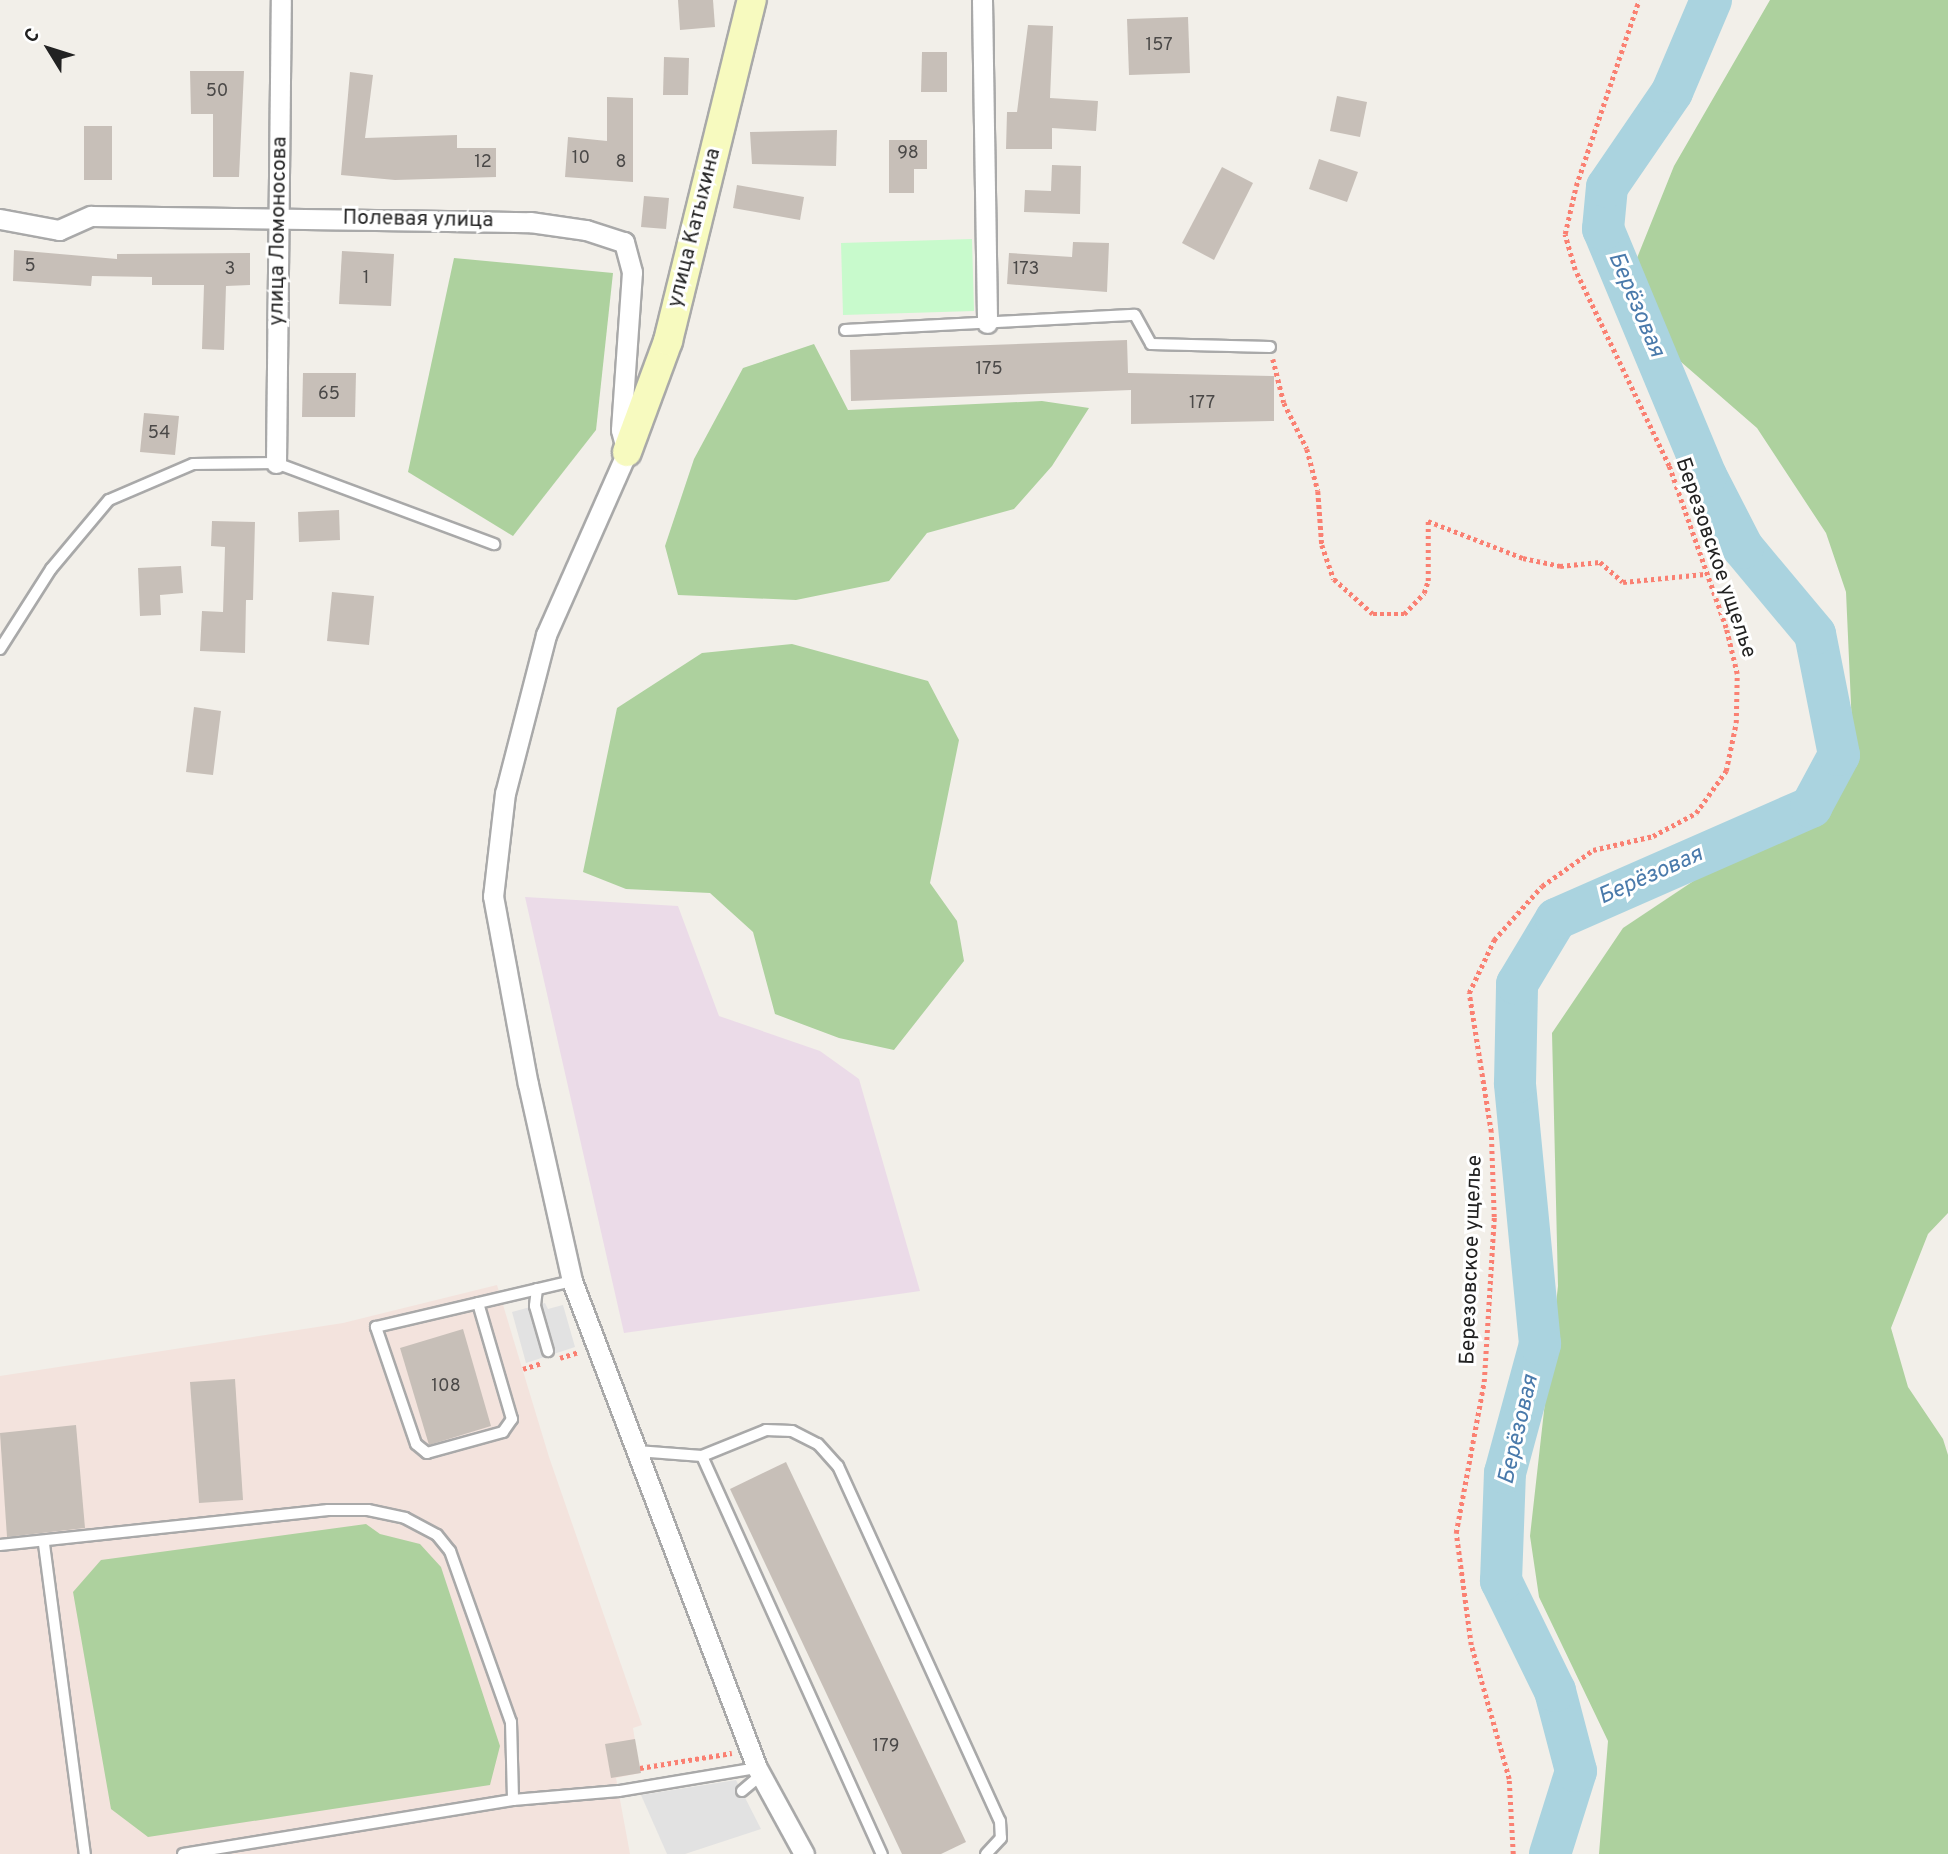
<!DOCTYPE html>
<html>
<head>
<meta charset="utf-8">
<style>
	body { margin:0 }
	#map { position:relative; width:1948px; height:1854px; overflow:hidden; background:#f2efe9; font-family:Overpass,sans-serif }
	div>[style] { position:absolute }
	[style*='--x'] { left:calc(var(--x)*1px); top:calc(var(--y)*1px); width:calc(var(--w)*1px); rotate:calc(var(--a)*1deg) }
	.industrial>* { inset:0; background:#ebdbe8 }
	.military>* { inset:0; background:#f3e3dd }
	.forest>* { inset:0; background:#add19e }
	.park>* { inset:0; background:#c8facc }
	.parking>* { inset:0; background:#e2e2e2 }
	.river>* { height:42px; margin:-21px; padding:0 21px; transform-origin:21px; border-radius:21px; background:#aad3df }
	.building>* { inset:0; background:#c7bfb8 }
	.path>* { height:4.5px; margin-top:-2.25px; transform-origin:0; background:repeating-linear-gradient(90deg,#fa8072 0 3.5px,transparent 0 7px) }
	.roads { filter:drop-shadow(2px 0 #a9a9a9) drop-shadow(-2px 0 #a9a9a9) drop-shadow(0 2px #a9a9a9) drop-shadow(0 -2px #a9a9a9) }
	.lane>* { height:10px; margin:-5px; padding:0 5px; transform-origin:5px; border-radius:5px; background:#fff }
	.street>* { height:19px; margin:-9.5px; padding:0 9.5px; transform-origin:9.5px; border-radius:9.5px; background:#fff }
	.secondary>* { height:28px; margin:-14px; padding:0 14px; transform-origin:14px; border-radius:14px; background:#f7fabf }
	span { translate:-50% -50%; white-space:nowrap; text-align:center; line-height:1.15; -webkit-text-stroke:6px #fff; paint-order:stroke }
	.number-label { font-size:18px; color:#4b4948 }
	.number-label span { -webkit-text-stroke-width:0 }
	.street-label { font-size:21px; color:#222 }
	.water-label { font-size:23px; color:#4a7aab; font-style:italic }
	.north { position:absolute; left:14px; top:14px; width:70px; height:70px; -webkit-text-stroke:5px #fff; paint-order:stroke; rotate:308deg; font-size:19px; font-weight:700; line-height:28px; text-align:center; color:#222 }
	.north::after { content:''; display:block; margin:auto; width:24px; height:32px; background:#222; clip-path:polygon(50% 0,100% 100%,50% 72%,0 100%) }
</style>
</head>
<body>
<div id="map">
	<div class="industrial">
		<i style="clip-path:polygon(525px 897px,678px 906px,719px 1016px,820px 1051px,859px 1079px,920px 1291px,624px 1333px)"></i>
	</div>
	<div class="military">
		<i style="clip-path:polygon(497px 1285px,549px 1457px,642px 1725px,633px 1728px,640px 1773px,616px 1778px,630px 1854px,0 1854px,0 1376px,343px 1323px)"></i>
	</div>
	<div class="forest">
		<i style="clip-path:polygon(1770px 0,1948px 0,1948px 1213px,1928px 1234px,1891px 1328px,1908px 1387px,1943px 1439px,1948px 1455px,1948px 1854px,1599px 1854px,1608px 1741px,1539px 1597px,1530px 1536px,1558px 1286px,1552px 1033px,1623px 928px,1701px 876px,1810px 826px,1846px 779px,1853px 749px,1846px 592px,1826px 533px,1757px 428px,1665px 348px,1637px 258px,1674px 166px)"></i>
		<i style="clip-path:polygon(454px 258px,613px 273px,596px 430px,513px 536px,408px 472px)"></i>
		<i style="clip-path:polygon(814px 344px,848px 410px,1042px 401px,1089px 408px,1052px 466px,1014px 509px,927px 533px,889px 581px,796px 600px,678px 595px,665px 546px,694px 459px,743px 368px)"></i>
		<i style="clip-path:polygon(792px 644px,928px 681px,959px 740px,930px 883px,957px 921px,964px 961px,894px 1050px,839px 1038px,775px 1014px,753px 932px,710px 893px,626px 889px,583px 872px,617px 708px,702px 653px)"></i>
		<i style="clip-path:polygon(366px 1524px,380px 1534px,420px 1544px,441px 1567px,500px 1746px,490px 1785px,148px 1837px,111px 1809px,73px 1592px,101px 1560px)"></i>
	</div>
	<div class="park">
		<i style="clip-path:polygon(972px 239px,974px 311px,843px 315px,841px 243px)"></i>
	</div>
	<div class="parking">
		<i style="clip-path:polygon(545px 1303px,548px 1309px,563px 1305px,575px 1347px,526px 1363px,512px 1312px)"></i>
		<i style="clip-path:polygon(736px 1780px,761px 1829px,685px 1854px,667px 1854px,641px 1795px)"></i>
	</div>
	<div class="river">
		<i style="--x:1550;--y:1854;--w:87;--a:-72.6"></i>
		<i style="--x:1576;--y:1771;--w:83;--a:-104.7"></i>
		<i style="--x:1555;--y:1691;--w:123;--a:-116.1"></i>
		<i style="--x:1501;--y:1581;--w:108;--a:-87.9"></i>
		<i style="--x:1505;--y:1473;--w:134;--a:-74.8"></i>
		<i style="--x:1540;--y:1344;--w:262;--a:-95.5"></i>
		<i style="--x:1515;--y:1083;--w:99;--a:-88.8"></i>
		<i style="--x:1517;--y:984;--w:76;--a:-59"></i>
		<i style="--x:1556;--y:919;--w:279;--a:-23.7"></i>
		<i style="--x:1811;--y:807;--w:59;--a:-61.7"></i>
		<i style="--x:1839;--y:755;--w:123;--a:-101.2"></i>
		<i style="--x:1815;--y:634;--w:112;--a:-129.9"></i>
		<i style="--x:1743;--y:548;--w:81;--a:-117.2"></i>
		<i style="--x:1706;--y:476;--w:268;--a:-112.6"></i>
		<i style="--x:1603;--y:229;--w:42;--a:-84.6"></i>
		<i style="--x:1607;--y:187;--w:115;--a:-55.6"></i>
		<i style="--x:1672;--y:92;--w:100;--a:-67"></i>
	</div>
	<div class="building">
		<i style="clip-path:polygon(678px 0,713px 0,715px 27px,680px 30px)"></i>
		<i style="clip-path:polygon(1188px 17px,1190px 73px,1129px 75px,1127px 19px)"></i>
		<i style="clip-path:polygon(1028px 25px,1053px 26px,1050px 98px,1098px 101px,1096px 131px,1052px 128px,1052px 149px,1006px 149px,1007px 112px,1017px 112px)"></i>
		<i style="clip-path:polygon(922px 52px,947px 52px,947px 92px,921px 92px)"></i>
		<i style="clip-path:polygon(664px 57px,689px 58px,688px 95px,663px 95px)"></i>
		<i style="clip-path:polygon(190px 71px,244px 71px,239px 177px,213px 177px,213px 114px,191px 114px)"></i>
		<i style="clip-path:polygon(350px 72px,373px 75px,365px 138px,457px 135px,457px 148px,496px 148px,496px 177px,395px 180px,341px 175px)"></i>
		<i style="clip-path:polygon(1337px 96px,1367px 102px,1360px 137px,1330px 131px)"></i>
		<i style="clip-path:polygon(607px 97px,633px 98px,633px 182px,565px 177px,568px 137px,607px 141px)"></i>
		<i style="clip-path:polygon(84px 126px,112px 126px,112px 180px,84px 180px)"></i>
		<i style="clip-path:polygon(837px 130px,836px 166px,752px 164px,750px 132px)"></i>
		<i style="clip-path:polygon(889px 140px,927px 140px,927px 169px,914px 169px,914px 193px,889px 193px)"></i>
		<i style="clip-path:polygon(1319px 159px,1358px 172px,1347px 202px,1309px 189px)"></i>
		<i style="clip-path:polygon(1052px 165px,1081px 166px,1080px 214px,1024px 212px,1025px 190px,1051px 191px)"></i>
		<i style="clip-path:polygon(1222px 167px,1253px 183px,1214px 260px,1182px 243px)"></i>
		<i style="clip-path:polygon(737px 185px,804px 197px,800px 220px,733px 208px)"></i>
		<i style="clip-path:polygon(644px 196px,669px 198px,666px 229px,641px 227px)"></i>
		<i style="clip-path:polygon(1073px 242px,1109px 243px,1107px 292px,1007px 284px,1009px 253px,1072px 257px)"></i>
		<i style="clip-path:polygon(14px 250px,117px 259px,117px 254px,250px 253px,250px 285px,226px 286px,224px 350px,202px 349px,204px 285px,152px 285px,152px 277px,92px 276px,91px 286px,13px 281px)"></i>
		<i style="clip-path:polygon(342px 251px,394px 254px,391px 306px,339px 304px)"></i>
		<i style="clip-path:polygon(1127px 340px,1128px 373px,1274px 376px,1274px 421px,1131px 424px,1131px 390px,851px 401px,850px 350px)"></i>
		<i style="clip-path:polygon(303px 373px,356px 373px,355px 417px,302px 417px)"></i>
		<i style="clip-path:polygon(144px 413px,179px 416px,175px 455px,140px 452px)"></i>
		<i style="clip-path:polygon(339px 510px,340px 540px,299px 542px,298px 512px)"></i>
		<i style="clip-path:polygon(212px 521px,255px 522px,253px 600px,246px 600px,245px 653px,200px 651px,202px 611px,223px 612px,225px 547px,211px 546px)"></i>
		<i style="clip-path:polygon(181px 566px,183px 593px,160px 595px,161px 615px,140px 616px,138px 568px)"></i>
		<i style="clip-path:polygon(332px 592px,374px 596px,369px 645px,327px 641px)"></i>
		<i style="clip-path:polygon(194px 707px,221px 711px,213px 775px,186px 772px)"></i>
		<i style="clip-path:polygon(463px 1329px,491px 1426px,429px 1445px,400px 1348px)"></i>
		<i style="clip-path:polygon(235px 1379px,243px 1500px,199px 1503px,190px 1382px)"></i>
		<i style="clip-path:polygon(76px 1425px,85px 1528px,7px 1537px,0 1433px)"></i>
		<i style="clip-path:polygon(786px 1462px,966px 1842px,941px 1854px,902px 1854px,730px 1489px)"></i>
		<i style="clip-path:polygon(635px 1739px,641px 1773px,611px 1778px,605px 1744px)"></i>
	</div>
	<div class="path">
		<i style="--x:1273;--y:359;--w:45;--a:76"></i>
		<i style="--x:1284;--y:403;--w:51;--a:63.4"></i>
		<i style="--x:1307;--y:449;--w:43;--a:75.3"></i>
		<i style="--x:1318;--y:491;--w:54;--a:85.8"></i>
		<i style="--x:1322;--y:545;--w:36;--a:71"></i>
		<i style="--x:1334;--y:579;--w:52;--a:41.9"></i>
		<i style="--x:1373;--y:614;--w:31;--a:0"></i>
		<i style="--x:1404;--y:614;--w:29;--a:-46"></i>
		<i style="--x:1424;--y:593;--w:13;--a:-72"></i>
		<i style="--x:1428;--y:581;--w:60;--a:-90"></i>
		<i style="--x:1428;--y:521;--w:102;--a:21.3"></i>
		<i style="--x:1523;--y:558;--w:38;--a:12"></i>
		<i style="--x:1560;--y:566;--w:40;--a:-5.7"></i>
		<i style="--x:1600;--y:562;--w:30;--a:41"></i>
		<i style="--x:1623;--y:582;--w:82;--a:-5.6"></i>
		<i style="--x:560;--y:1358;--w:20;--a:-18"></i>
		<i style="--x:523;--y:1369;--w:20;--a:-18"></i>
		<i style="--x:640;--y:1768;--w:93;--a:-9.3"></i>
		<i style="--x:1513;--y:1854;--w:75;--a:-93.1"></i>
		<i style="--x:1509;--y:1779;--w:139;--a:-105.8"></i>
		<i style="--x:1471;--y:1645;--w:113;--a:-97.6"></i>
		<i style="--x:1456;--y:1533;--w:154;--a:-79.5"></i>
		<i style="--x:1484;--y:1382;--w:165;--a:-86.5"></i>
		<i style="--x:1494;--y:1217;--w:85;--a:-92"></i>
		<i style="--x:1491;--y:1132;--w:141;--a:-99"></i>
		<i style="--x:1469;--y:993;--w:59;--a:-64.7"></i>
		<i style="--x:1494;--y:940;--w:72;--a:-48.4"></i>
		<i style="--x:1542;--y:886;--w:62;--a:-35.2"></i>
		<i style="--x:1593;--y:850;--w:62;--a:-13.1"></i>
		<i style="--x:1653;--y:836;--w:49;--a:-28.1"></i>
		<i style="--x:1696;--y:813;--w:52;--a:-54.5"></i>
		<i style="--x:1726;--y:771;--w:49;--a:-78.2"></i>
		<i style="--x:1736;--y:723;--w:49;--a:-88.8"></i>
		<i style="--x:1737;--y:674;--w:47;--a:-103.4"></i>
		<i style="--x:1726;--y:628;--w:172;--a:-109.4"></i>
		<i style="--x:1669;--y:466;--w:217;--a:-115.6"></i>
		<i style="--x:1575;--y:270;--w:37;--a:-106"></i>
		<i style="--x:1565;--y:234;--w:49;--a:-77.1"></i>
		<i style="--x:1576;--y:186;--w:196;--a:-71.3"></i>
	</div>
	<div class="roads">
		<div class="lane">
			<i style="--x:845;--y:330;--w:290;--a:-3"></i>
			<i style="--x:1135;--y:315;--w:33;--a:61"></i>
			<i style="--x:1151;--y:344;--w:119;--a:1.4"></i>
			<i style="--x:0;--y:649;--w:95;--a:-57.5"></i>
			<i style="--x:51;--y:569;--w:90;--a:-50"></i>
			<i style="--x:109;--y:500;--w:91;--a:-23.2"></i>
			<i style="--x:193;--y:464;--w:83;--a:-0.7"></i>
			<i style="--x:276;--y:463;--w:233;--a:20.4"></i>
			<i style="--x:537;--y:1289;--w:17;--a:97"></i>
			<i style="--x:535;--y:1306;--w:47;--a:73.9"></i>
			<i style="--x:478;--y:1303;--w:121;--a:73.7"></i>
			<i style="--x:512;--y:1419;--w:16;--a:125"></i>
			<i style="--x:503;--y:1432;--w:79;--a:164.6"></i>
			<i style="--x:427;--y:1453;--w:14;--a:-141"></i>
			<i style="--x:416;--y:1444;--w:124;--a:-108.9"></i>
			<i style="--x:376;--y:1327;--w:201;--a:-13.2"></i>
			<i style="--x:637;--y:1451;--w:65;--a:4.4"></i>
			<i style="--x:702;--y:1456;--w:69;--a:-22.1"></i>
			<i style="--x:766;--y:1430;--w:26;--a:2"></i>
			<i style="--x:792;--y:1431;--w:29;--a:27"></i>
			<i style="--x:818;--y:1444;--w:30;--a:48"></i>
			<i style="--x:838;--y:1466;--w:390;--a:65.5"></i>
			<i style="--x:1000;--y:1821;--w:17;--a:87"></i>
			<i style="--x:1001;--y:1838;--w:22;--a:133"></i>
			<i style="--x:702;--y:1456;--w:437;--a:65.7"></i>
			<i style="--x:44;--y:1544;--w:313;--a:82.5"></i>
			<i style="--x:0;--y:1545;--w:330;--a:-6.1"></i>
			<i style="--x:328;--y:1510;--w:40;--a:0"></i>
			<i style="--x:368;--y:1510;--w:38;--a:12"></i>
			<i style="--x:405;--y:1518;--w:36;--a:28"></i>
			<i style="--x:437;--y:1535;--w:21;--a:51"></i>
			<i style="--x:450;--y:1551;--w:182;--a:70.4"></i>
			<i style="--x:511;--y:1722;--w:78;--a:88.5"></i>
			<i style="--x:742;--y:1791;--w:25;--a:-40"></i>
			<i style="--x:183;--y:1854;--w:334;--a:-9.3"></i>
			<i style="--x:513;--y:1800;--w:106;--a:-4.9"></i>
			<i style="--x:619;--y:1791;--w:140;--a:-9.5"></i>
		</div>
		<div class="street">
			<i style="--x:982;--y:0;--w:323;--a:89.1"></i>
			<i style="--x:0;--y:219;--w:60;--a:10.6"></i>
			<i style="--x:59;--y:230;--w:35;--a:-24"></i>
			<i style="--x:91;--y:216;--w:439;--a:0.8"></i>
			<i style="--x:530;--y:222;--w:57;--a:8.1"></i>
			<i style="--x:586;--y:230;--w:40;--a:18"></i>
			<i style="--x:624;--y:242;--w:31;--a:75"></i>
			<i style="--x:632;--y:272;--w:158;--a:94"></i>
			<i style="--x:621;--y:430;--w:23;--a:75"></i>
			<i style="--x:627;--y:452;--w:200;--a:113.9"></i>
			<i style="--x:546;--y:635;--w:163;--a:104.5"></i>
			<i style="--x:505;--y:793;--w:104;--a:96.6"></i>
			<i style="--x:493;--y:896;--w:191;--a:79.5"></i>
			<i style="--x:528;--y:1084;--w:202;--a:77.4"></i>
			<i style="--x:572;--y:1281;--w:521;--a:69.2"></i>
			<i style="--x:757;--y:1768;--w:98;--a:61.3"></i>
			<i style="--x:276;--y:463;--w:463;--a:-89.4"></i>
		</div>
		<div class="secondary">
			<i style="--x:627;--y:452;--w:118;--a:-69.7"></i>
			<i style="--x:668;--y:341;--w:351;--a:-76.2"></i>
		</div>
	</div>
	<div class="number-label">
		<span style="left:1159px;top:46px">157</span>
		<span style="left:217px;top:92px">50</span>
		<span style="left:908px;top:154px">98</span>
		<span style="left:581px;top:159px">10</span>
		<span style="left:483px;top:163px">12</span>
		<span style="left:621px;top:163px">8</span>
		<span style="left:30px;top:267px">5</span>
		<span style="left:230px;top:270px">3</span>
		<span style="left:1026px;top:270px">173</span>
		<span style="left:366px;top:279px">1</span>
		<span style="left:989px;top:370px">175</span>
		<span style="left:329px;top:395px">65</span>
		<span style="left:1202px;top:404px">177</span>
		<span style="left:159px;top:434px">54</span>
		<span style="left:446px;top:1387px">108</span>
		<span style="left:886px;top:1747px">179</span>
	</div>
	<div class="street-label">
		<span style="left:418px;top:220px;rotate:1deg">Полевая улица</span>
		<span style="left:695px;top:228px;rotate:-76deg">улица Катыхина</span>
		<span style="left:279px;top:231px;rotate:-89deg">улица Ломоносова</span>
		<span style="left:1715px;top:558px;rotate:71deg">Березовское ущелье</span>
		<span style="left:1472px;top:1260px;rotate:-88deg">Березовское ущелье</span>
	</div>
	<div class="water-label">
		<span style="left:1635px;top:305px;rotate:67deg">Берёзовая</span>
		<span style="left:1651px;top:877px;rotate:-24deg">Берёзовая</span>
		<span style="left:1520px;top:1430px;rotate:-77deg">Берёзовая</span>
	</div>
	<div class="north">С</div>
</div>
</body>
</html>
